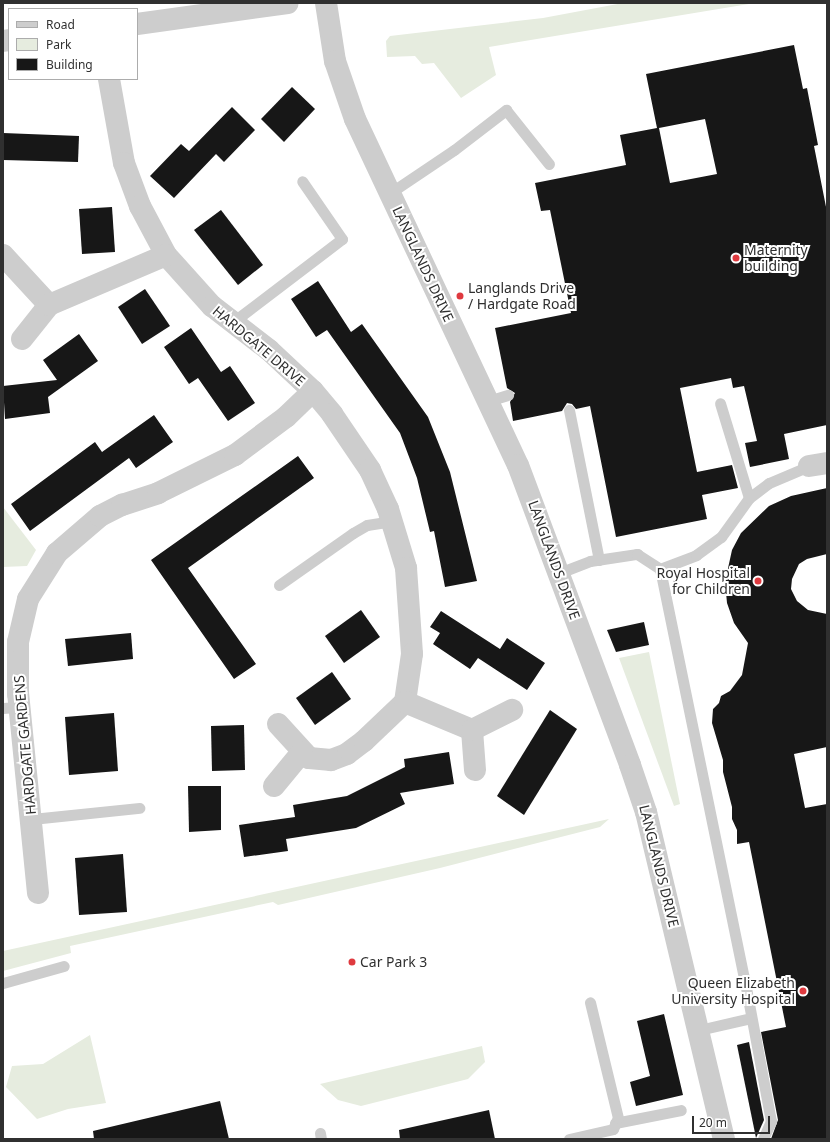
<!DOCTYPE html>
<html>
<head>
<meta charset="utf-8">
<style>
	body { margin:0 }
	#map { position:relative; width:830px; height:1142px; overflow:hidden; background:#fff; font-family:"Noto Sans",sans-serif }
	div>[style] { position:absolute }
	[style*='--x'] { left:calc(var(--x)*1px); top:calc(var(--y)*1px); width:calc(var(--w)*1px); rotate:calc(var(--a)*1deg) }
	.green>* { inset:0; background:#e6ecdf }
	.building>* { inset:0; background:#171717 }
	.lane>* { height:11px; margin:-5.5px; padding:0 5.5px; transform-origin:5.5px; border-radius:5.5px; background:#cdcdcd }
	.street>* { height:22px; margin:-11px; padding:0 11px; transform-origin:11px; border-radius:11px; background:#cdcdcd }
	.dots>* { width:11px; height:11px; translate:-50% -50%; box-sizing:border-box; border:2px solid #fff; border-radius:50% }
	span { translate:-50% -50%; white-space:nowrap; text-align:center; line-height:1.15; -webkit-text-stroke:4px #fff; paint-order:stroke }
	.poi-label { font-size:14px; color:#303030 }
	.left { translate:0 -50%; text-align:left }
	.right { translate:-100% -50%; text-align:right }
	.street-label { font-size:14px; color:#303030 }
	.frame { position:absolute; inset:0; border:4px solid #303030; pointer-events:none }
	.legend { position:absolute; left:8px; top:8px; width:130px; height:72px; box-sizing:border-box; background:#fff; border:1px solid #acacac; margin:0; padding:5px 7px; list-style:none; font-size:12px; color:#303030 }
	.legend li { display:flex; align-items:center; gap:8px; height:20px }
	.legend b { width:20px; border:1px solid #acacac }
	.scale { position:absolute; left:692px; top:1116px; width:78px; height:18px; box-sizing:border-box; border:2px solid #303030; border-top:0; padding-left:5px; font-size:12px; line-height:14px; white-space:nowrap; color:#303030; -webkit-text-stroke:3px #fff; paint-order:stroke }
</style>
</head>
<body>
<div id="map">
	<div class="green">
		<i style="clip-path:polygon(623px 3px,755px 3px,489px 47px,496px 75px,461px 98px,434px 63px,422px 64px,415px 56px,387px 57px,386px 41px,390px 36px,543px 18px)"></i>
		<i style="clip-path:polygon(3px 507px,36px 550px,27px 566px,3px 567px)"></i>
		<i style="clip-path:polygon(649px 652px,680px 804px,674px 806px,619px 658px)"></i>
		<i style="clip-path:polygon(609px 819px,600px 827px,440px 868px,278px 905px,273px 902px,70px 946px,71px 953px,3px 971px,3px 951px)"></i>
		<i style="clip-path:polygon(90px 1035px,106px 1103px,68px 1109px,37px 1119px,6px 1087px,12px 1066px,43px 1064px)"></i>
		<i style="clip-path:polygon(482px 1046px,485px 1062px,468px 1079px,361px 1106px,338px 1100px,320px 1084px)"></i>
	</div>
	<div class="building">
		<i style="clip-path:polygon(evenodd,794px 45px,803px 89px,807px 88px,818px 145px,814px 146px,827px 212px,827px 425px,784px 434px,789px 459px,750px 467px,745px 443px,757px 441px,744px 386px,733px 388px,731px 378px,680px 388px,697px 472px,732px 465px,738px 488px,702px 495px,707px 519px,616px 537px,590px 406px,576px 409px,572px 404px,567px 403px,562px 411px,513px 421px,510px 402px,515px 393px,507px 388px,495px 328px,571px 313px,550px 210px,541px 211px,535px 183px,626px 165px,620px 135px,657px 128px,646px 74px,794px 45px,705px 119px,717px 174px,670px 183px,659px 128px,705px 119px)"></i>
		<i style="clip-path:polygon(292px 87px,315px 109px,284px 142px,261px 119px)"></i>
		<i style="clip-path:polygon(232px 107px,255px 130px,224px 162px,216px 154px,174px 198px,150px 176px,181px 144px,189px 151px)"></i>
		<i style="clip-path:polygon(3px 133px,79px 136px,78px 162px,3px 160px)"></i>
		<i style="clip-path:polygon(112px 207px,115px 252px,82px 254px,79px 209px)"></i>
		<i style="clip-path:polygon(221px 210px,263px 265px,238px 285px,194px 230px)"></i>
		<i style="clip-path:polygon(318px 281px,351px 332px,362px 324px,428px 417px,450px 472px,477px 581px,445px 587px,434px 531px,430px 532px,417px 478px,400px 433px,327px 330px,316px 337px,291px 299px)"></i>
		<i style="clip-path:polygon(145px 289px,170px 326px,142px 344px,118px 307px)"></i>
		<i style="clip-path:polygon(191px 328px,221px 372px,230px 366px,255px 403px,228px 421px,198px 378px,189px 384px,164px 347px)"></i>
		<i style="clip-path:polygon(79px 334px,98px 361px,48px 397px,50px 413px,5px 419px,3px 386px,57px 380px,43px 360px)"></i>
		<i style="clip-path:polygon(154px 415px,173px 442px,136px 468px,129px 458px,30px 531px,11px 504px,95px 442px,102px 452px)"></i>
		<i style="clip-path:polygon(298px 456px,314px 478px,188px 568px,256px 664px,234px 679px,151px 560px)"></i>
		<i style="clip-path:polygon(827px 488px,827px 554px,807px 559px,799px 564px,792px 579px,791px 589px,797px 601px,808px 610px,827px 614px,827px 747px,794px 754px,805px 808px,827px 804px,827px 1139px,771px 1139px,778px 1120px,761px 1032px,786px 1027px,749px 842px,737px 844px,737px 830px,732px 819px,732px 807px,723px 772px,723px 760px,712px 723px,713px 709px,719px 703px,721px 696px,730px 691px,742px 675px,748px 643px,734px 623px,727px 603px,725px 582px,732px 550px,741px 533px,769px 506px,791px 496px)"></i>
		<i style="clip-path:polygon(361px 610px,380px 637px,344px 663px,325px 636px)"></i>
		<i style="clip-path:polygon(441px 611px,500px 649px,507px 638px,545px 663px,527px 690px,478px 658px,470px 669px,433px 644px,440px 633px,430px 627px)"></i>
		<i style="clip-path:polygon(644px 622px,649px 645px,616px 652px,607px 630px)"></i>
		<i style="clip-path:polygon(131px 633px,133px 659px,68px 666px,65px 639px)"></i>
		<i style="clip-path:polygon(332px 672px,351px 699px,315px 725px,296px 698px)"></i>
		<i style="clip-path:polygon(550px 710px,577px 729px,524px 815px,497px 796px)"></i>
		<i style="clip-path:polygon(114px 713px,118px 771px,69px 775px,65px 717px)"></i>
		<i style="clip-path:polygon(244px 725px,245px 770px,212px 771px,211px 726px)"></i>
		<i style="clip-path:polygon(449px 752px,454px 784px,400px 793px,405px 804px,356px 828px,286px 839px,288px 851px,244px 857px,239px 825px,295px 817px,293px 805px,347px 796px,405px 767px,404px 759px)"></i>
		<i style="clip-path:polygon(188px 786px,221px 786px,221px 830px,189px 832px)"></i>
		<i style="clip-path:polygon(123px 854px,127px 912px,79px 915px,75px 858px)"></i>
		<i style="clip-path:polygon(664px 1014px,683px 1095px,636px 1106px,630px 1082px,650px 1076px,637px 1021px)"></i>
		<i style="clip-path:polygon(749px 1042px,764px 1120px,756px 1138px,737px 1045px)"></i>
		<i style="clip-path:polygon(220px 1101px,229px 1139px,94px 1139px,93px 1131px)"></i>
		<i style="clip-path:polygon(489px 1110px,495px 1139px,400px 1139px,399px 1130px)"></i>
	</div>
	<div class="lane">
		<i style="--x:390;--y:193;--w:77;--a:-33.9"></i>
		<i style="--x:454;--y:150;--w:66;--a:-37.6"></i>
		<i style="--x:506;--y:110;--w:69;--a:51.5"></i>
		<i style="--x:233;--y:322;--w:137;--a:-37.3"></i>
		<i style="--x:342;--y:239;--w:70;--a:-124.6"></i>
		<i style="--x:488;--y:401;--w:21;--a:-17"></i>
		<i style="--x:569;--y:410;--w:153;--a:78.7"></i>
		<i style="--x:749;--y:498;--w:25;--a:-37"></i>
		<i style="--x:769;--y:483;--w:43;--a:-23"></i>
		<i style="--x:660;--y:569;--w:39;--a:-21"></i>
		<i style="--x:696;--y:555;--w:31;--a:-36"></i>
		<i style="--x:721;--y:537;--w:48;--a:-54.3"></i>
		<i style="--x:749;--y:498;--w:99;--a:-107"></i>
		<i style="--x:559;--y:573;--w:33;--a:-21"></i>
		<i style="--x:590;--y:561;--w:48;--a:-8.5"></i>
		<i style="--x:637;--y:554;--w:27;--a:33"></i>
		<i style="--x:660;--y:569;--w:417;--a:78.4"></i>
		<i style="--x:744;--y:977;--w:147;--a:79.4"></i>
		<i style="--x:771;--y:1121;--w:20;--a:114"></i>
		<i style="--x:279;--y:585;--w:90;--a:-35.1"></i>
		<i style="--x:353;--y:533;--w:16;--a:-30"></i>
		<i style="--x:367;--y:525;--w:24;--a:-9"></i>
		<i style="--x:3;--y:708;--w:16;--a:-4"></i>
		<i style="--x:32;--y:819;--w:108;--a:-5.9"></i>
		<i style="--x:3;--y:983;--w:63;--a:-15.6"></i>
		<i style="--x:699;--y:1030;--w:53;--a:-13"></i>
		<i style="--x:615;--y:1123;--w:67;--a:-11.1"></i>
		<i style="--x:320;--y:1133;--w:6;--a:81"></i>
		<i style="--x:569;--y:1139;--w:45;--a:-12.8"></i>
		<i style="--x:613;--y:1129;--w:12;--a:-66"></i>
		<i style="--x:618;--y:1118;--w:119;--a:-103.6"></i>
	</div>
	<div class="street">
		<i style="--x:326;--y:3;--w:59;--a:81.2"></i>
		<i style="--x:335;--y:61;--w:61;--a:71"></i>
		<i style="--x:355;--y:119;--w:382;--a:64.8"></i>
		<i style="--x:518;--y:465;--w:320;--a:69.5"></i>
		<i style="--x:630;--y:765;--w:50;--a:71.2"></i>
		<i style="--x:646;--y:812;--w:336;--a:76.6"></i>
		<i style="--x:137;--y:24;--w:152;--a:-7.9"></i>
		<i style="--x:3;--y:41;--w:6;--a:-9"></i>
		<i style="--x:109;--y:79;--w:85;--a:79.9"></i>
		<i style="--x:124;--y:163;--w:46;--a:69.6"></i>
		<i style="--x:140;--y:206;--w:55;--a:62"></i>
		<i style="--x:166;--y:255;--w:69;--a:48"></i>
		<i style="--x:212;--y:306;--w:72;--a:37.7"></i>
		<i style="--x:269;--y:350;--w:60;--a:43"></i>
		<i style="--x:313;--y:391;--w:30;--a:50"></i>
		<i style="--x:332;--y:414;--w:68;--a:55.8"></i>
		<i style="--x:370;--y:470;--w:43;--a:65.2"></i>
		<i style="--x:388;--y:509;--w:62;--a:73"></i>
		<i style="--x:406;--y:568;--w:86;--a:86"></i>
		<i style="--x:412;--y:654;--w:49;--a:98.3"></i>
		<i style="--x:405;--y:702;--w:57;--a:136.4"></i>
		<i style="--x:364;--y:741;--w:21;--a:143"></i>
		<i style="--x:347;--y:754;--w:17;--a:159"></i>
		<i style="--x:331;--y:760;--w:22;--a:-175"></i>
		<i style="--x:309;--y:758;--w:46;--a:-132.4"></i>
		<i style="--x:3;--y:255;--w:68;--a:47.4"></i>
		<i style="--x:22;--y:339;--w:43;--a:-51.5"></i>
		<i style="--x:49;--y:305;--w:127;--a:-23.1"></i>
		<i style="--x:809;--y:466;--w:18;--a:-9"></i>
		<i style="--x:405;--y:702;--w:73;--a:22.7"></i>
		<i style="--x:475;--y:770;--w:40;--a:-94.3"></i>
		<i style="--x:472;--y:730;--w:45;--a:-26.6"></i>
		<i style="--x:274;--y:786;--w:44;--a:-50.5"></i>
		<i style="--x:38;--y:893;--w:200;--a:-95.7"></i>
		<i style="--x:18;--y:694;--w:52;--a:-90"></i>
		<i style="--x:18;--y:642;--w:44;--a:-76.9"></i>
		<i style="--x:28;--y:599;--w:54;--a:-57.8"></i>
		<i style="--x:57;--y:553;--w:57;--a:-40.7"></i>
		<i style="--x:100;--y:516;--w:25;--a:-27"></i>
		<i style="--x:122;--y:505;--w:38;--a:-18"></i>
		<i style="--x:158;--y:493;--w:86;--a:-26.3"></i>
		<i style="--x:235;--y:455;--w:64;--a:-36.7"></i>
		<i style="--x:286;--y:417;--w:37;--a:-44"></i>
	</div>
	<div class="dots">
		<i style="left:736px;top:258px;background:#df3a3f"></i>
		<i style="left:460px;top:296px;background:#df3a3f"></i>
		<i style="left:758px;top:581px;background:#df3a3f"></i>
		<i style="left:352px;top:962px;background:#df3a3f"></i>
		<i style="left:803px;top:991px;background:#df3a3f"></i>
	</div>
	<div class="poi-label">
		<span class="left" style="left:744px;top:258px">Maternity<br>building</span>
		<span class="left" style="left:468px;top:296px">Langlands Drive<br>/ Hardgate Road</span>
		<span class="right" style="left:750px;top:581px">Royal Hospital<br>for Children</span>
		<span class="left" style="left:360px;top:962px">Car Park 3</span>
		<span class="right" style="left:795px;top:991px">Queen Elizabeth<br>University Hospital</span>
	</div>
	<div class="street-label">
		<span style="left:423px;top:264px;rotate:65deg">LANGLANDS DRIVE</span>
		<span style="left:259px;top:346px;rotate:40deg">HARDGATE DRIVE</span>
		<span style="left:554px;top:560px;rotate:70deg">LANGLANDS DRIVE</span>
		<span style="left:25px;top:745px;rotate:-95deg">HARDGATE GARDENS</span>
		<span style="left:659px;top:866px;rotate:76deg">LANGLANDS DRIVE</span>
	</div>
	<div class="frame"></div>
	<ul class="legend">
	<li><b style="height:5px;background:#cdcdcd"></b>Road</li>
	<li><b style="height:11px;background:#e6ecdf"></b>Park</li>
	<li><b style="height:11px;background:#171717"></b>Building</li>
	</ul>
	<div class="scale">20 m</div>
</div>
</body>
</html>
